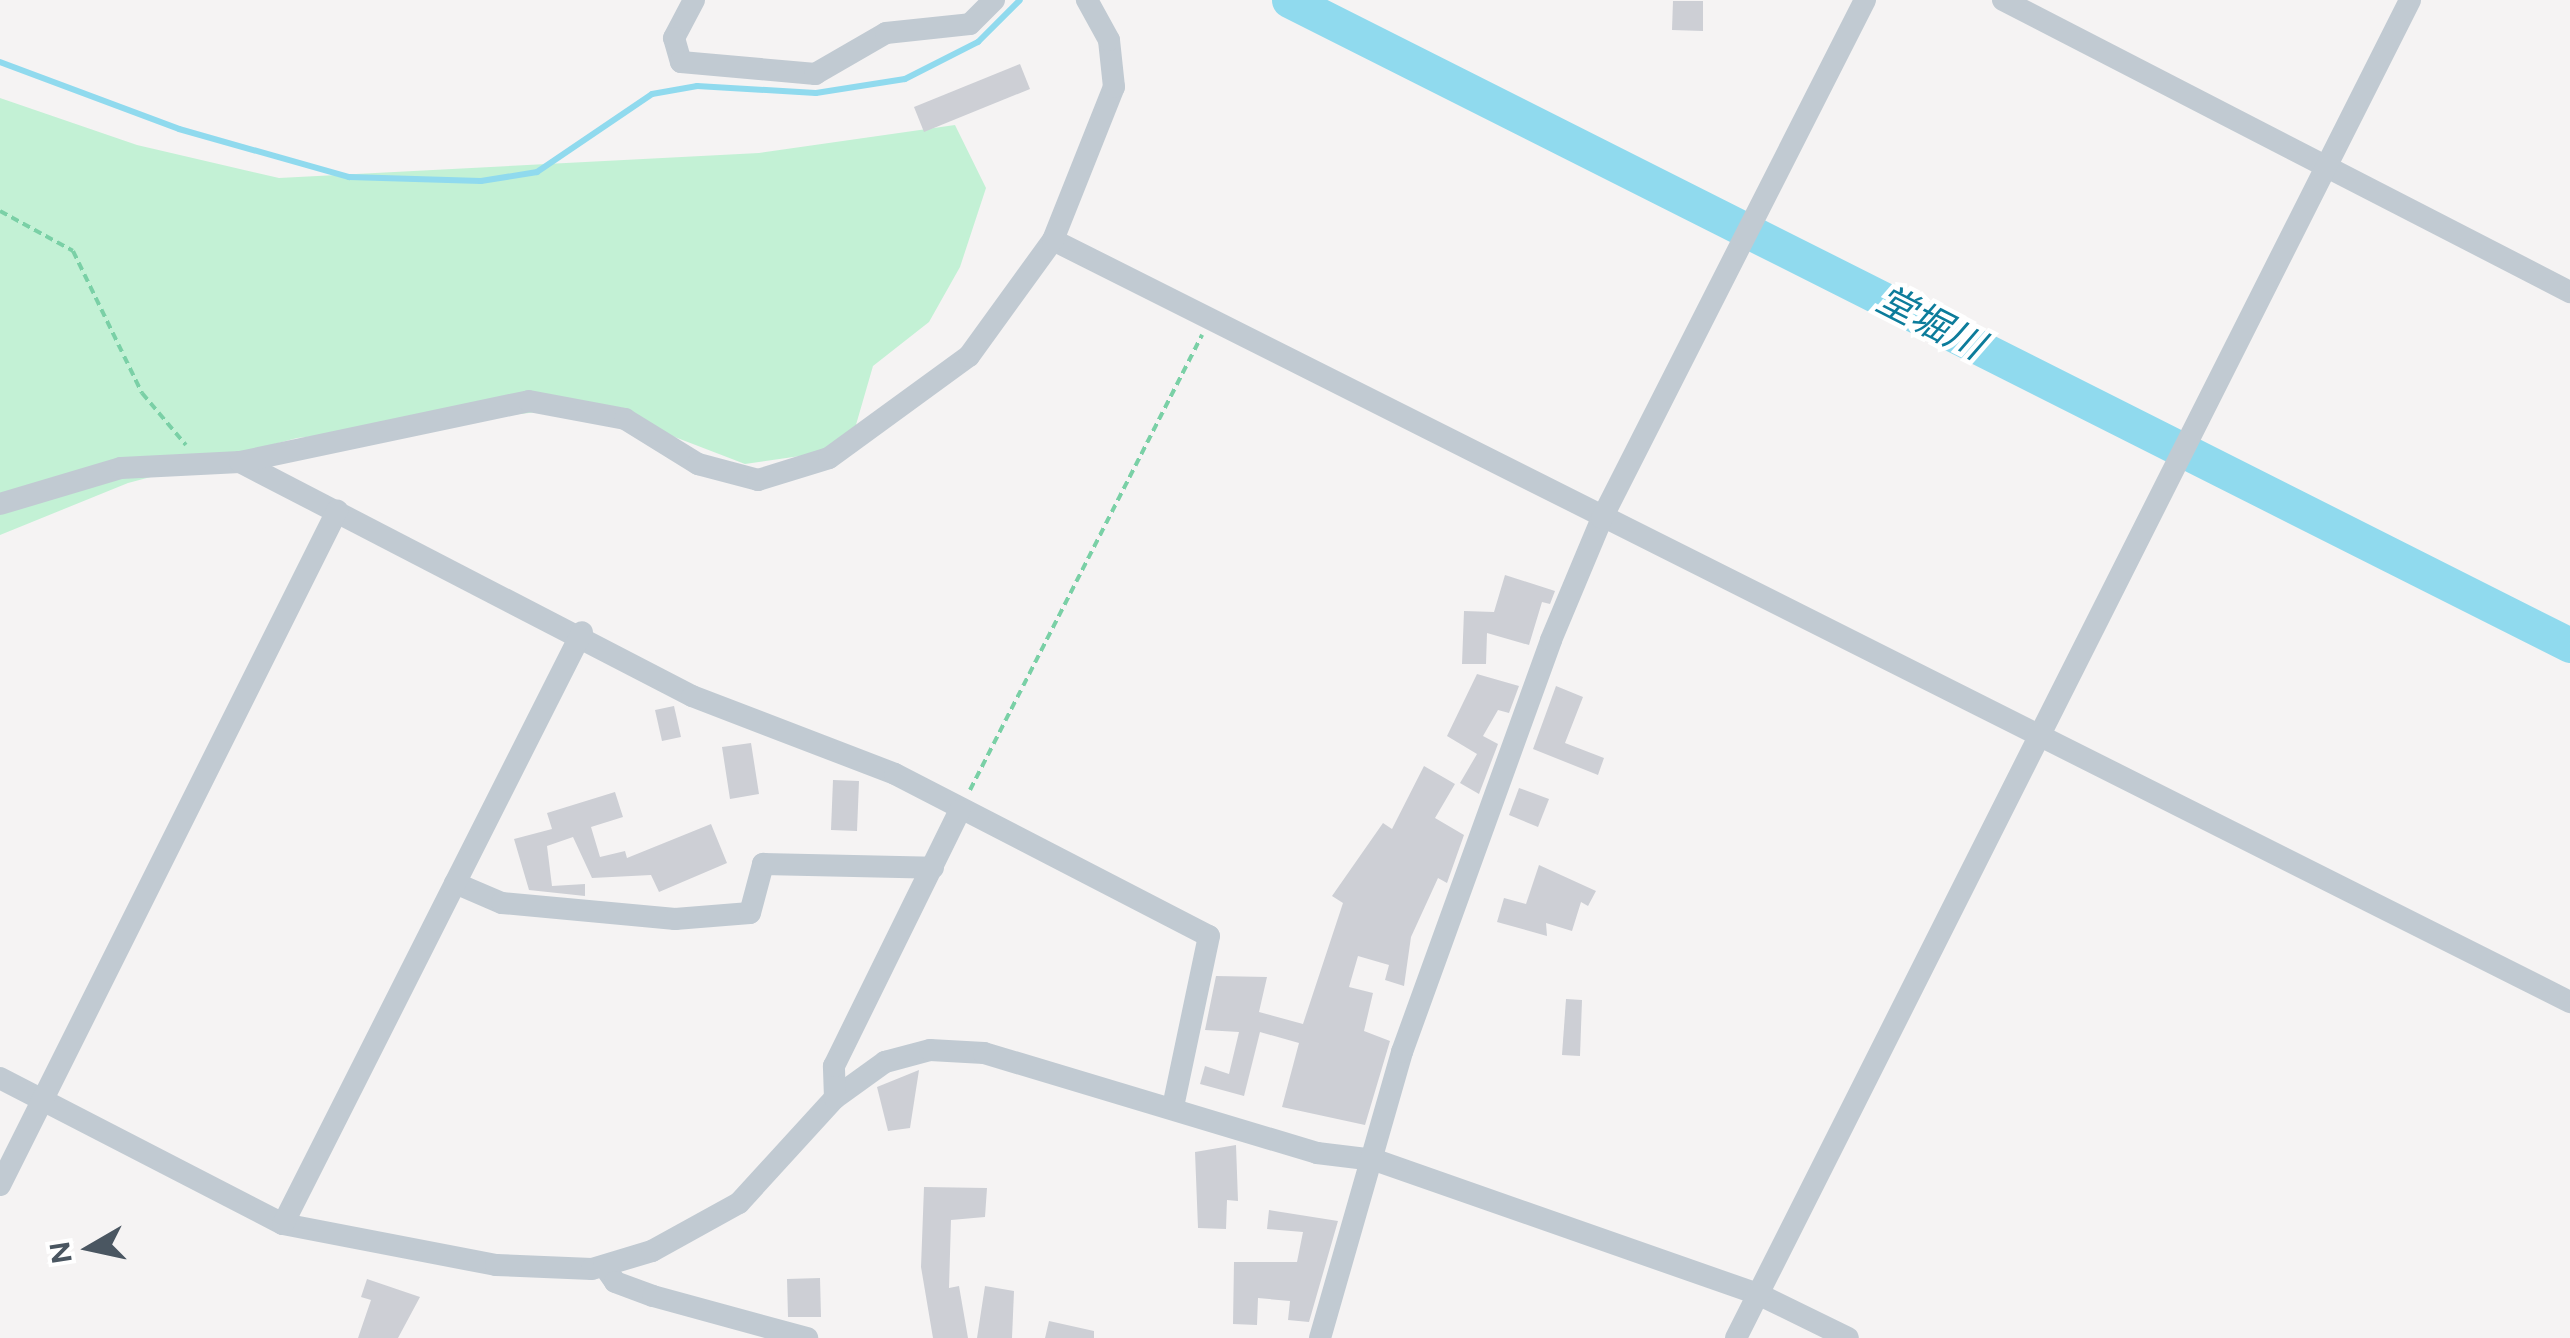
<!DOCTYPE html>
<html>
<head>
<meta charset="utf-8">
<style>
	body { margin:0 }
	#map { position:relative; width:2570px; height:1338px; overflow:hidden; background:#f5f3f3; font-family:Figtree,"Noto Sans JP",sans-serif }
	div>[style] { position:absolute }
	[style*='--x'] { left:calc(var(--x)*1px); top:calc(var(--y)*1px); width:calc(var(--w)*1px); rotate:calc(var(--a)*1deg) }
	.green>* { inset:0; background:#c3f1d5 }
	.stream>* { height:6px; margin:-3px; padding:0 3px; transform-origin:3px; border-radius:3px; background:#90daee }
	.river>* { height:35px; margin:-17.5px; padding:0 17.5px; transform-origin:17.5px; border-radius:17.5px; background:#90daee }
	.building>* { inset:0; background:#cdcfd5 }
	.path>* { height:4px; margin-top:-2px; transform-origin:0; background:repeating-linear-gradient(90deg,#7ad0a6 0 8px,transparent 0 13px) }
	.minor>* { height:22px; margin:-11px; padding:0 11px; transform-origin:11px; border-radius:11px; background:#c1cad2 }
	span { translate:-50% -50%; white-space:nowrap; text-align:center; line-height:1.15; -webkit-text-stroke:9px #fff; paint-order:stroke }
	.water-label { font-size:38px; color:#0c7c9b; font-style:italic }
	.north { position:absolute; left:40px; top:1198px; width:100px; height:100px; -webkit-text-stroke:8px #fff; paint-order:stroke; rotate:261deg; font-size:28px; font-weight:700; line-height:40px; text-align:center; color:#4a5661 }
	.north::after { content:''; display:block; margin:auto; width:35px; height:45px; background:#4a5661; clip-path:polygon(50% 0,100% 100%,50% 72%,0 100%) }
</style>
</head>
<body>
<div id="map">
	<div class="green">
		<i style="clip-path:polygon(0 98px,137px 145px,279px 178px,759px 153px,955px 125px,986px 188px,960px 267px,929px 322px,873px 366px,849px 449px,745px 464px,594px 406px,297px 438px,128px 483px,0 535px)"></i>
	</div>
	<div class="stream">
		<i style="--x:0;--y:62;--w:191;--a:20.5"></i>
		<i style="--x:179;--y:129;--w:177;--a:15.8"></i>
		<i style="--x:349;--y:177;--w:132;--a:1.7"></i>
		<i style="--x:481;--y:181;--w:57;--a:-9.1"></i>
		<i style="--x:537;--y:172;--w:139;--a:-34.1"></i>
		<i style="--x:652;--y:94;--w:46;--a:-10.1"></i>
		<i style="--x:697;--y:86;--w:119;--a:3.4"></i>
		<i style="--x:816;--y:93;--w:90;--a:-8.9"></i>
		<i style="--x:905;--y:79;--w:82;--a:-26.9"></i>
		<i style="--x:978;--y:42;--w:59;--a:-45"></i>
	</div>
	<div class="river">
		<i style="--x:1289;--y:0;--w:1434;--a:26.73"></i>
	</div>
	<div class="building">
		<i style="clip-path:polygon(1673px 1px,1703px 1px,1703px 31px,1672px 30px)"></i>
		<i style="clip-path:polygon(1020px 64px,1030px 89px,924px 132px,914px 107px)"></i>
		<i style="clip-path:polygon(1505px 575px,1555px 591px,1550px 604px,1542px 602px,1529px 645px,1487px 633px,1486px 664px,1462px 664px,1464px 611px,1494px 612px)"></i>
		<i style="clip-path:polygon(1477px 674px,1519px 686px,1509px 713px,1498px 710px,1483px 736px,1498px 744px,1479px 794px,1460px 783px,1477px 754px,1447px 736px)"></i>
		<i style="clip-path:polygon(1556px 686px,1583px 697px,1565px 743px,1604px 758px,1598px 775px,1533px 749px)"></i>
		<i style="clip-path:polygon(674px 706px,681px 737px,662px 741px,655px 710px)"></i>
		<i style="clip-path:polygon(751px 743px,759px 794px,730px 799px,722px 747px)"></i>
		<i style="clip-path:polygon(1424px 766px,1455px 784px,1435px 818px,1464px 835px,1447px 883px,1438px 878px,1411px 937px,1404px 986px,1385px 980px,1389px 965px,1358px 956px,1349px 987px,1373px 993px,1364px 1031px,1390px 1041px,1365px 1125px,1282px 1107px,1299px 1043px,1260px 1032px,1244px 1096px,1200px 1084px,1205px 1066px,1229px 1074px,1239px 1032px,1205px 1030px,1216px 976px,1267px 977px,1259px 1012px,1303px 1024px,1343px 903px,1332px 896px,1383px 823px,1392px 829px)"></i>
		<i style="clip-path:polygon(833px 780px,859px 781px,857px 831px,831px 830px)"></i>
		<i style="clip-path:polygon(1519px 788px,1549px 799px,1538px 827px,1509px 815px)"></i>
		<i style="clip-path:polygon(615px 792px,623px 817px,591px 827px,600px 857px,625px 851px,627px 858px,711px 824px,727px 863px,659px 892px,651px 875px,592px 878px,573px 837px,547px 846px,552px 886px,585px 884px,585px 896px,529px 890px,514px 839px,552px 829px,547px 813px)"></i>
		<i style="clip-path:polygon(1539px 865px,1596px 891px,1588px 906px,1581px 902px,1572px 931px,1546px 923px,1547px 936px,1497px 922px,1504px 898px,1526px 904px)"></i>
		<i style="clip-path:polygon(1566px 999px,1582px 1000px,1580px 1056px,1562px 1055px)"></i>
		<i style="clip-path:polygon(919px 1070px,910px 1128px,888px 1131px,877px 1087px)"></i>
		<i style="clip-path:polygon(1236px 1145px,1238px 1201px,1227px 1200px,1226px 1229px,1198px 1228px,1195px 1152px)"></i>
		<i style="clip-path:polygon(924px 1187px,987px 1188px,985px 1217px,951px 1220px,949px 1288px,959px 1286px,968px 1338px,933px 1338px,921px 1267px)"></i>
		<i style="clip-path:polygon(1269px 1210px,1338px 1221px,1309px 1322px,1288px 1320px,1290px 1301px,1258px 1298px,1257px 1325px,1233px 1324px,1234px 1262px,1297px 1262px,1303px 1232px,1267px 1229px)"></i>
		<i style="clip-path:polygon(820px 1278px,821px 1317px,788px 1317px,787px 1279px)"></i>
		<i style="clip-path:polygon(367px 1279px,420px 1297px,398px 1338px,358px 1338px,371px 1300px,361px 1297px)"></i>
		<i style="clip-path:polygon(985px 1286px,1014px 1291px,1012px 1338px,977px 1338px)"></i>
		<i style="clip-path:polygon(1049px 1321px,1094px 1331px,1094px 1338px,1045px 1338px)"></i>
	</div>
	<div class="path">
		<i style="--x:0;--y:211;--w:83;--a:28.7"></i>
		<i style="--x:73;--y:251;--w:158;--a:64.1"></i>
		<i style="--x:142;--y:393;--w:68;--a:49.8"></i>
		<i style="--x:970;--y:790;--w:511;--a:-62.98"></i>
	</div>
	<div class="minor">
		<i style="--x:694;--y:0;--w:43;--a:117.8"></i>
		<i style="--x:674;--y:38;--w:25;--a:74"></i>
		<i style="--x:681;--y:62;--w:135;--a:5.1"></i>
		<i style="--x:815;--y:74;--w:82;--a:-30"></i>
		<i style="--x:886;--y:33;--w:84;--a:-6.1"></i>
		<i style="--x:970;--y:24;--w:34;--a:-45"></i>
		<i style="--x:2003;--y:0;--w:638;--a:27.25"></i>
		<i style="--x:1053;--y:240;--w:1698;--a:26.67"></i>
		<i style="--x:240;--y:462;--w:509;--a:27.37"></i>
		<i style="--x:692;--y:696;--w:217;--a:21"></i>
		<i style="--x:895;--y:774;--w:353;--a:27.3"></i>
		<i style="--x:1209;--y:936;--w:175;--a:101.9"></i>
		<i style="--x:0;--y:504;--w:126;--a:-16.6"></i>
		<i style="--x:121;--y:468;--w:119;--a:-2.9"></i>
		<i style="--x:240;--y:462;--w:295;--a:-11.9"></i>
		<i style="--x:529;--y:401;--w:98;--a:10.6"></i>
		<i style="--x:625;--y:419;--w:86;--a:31.7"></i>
		<i style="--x:698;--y:464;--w:62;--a:14.9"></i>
		<i style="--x:758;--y:480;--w:74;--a:-17.2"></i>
		<i style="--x:829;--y:458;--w:173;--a:-36.1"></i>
		<i style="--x:969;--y:356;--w:143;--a:-54.1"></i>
		<i style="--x:1053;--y:240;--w:165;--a:-68.3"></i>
		<i style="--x:1114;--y:87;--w:47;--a:-96.1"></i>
		<i style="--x:1109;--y:40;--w:46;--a:-118.8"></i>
		<i style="--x:455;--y:883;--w:51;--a:23.1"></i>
		<i style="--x:502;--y:903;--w:174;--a:5.3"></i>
		<i style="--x:675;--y:919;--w:75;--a:-4.6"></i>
		<i style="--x:750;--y:913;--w:51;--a:-75.1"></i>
		<i style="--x:763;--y:864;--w:170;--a:1.3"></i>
		<i style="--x:0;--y:1078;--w:318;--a:27.3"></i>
		<i style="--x:283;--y:1224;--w:217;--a:10.9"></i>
		<i style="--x:496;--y:1265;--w:96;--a:2.4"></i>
		<i style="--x:592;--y:1269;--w:63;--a:-16.7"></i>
		<i style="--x:652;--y:1251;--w:99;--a:-28.9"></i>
		<i style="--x:739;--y:1203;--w:142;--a:-47.6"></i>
		<i style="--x:835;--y:1098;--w:62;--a:-35.8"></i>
		<i style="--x:885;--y:1062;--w:47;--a:-14.9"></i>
		<i style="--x:930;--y:1050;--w:54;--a:3.2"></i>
		<i style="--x:984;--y:1053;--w:348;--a:16.7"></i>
		<i style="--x:1317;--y:1153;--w:58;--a:6.9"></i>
		<i style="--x:1375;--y:1160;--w:406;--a:19.3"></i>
		<i style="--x:1758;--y:1294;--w:100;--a:26.1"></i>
		<i style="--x:835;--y:1098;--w:32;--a:-92"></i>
		<i style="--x:834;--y:1066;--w:285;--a:-63.8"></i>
		<i style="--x:0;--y:1185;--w:754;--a:-63.43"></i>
		<i style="--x:283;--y:1224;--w:663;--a:-63.2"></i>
		<i style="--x:604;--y:1266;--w:19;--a:55"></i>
		<i style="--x:615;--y:1282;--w:40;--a:20.2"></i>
		<i style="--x:653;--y:1296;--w:160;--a:15.3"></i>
		<i style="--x:1320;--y:1338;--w:298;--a:-74"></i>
		<i style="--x:1402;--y:1052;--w:438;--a:-70.1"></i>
		<i style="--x:1551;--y:640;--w:132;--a:-67.3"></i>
		<i style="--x:1602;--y:518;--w:581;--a:-63.08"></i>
		<i style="--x:1736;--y:1338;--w:1498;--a:-63.26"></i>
	</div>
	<div class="water-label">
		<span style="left:1930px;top:323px;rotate:27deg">堂堀川</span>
	</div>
	<div class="north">N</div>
</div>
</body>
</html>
